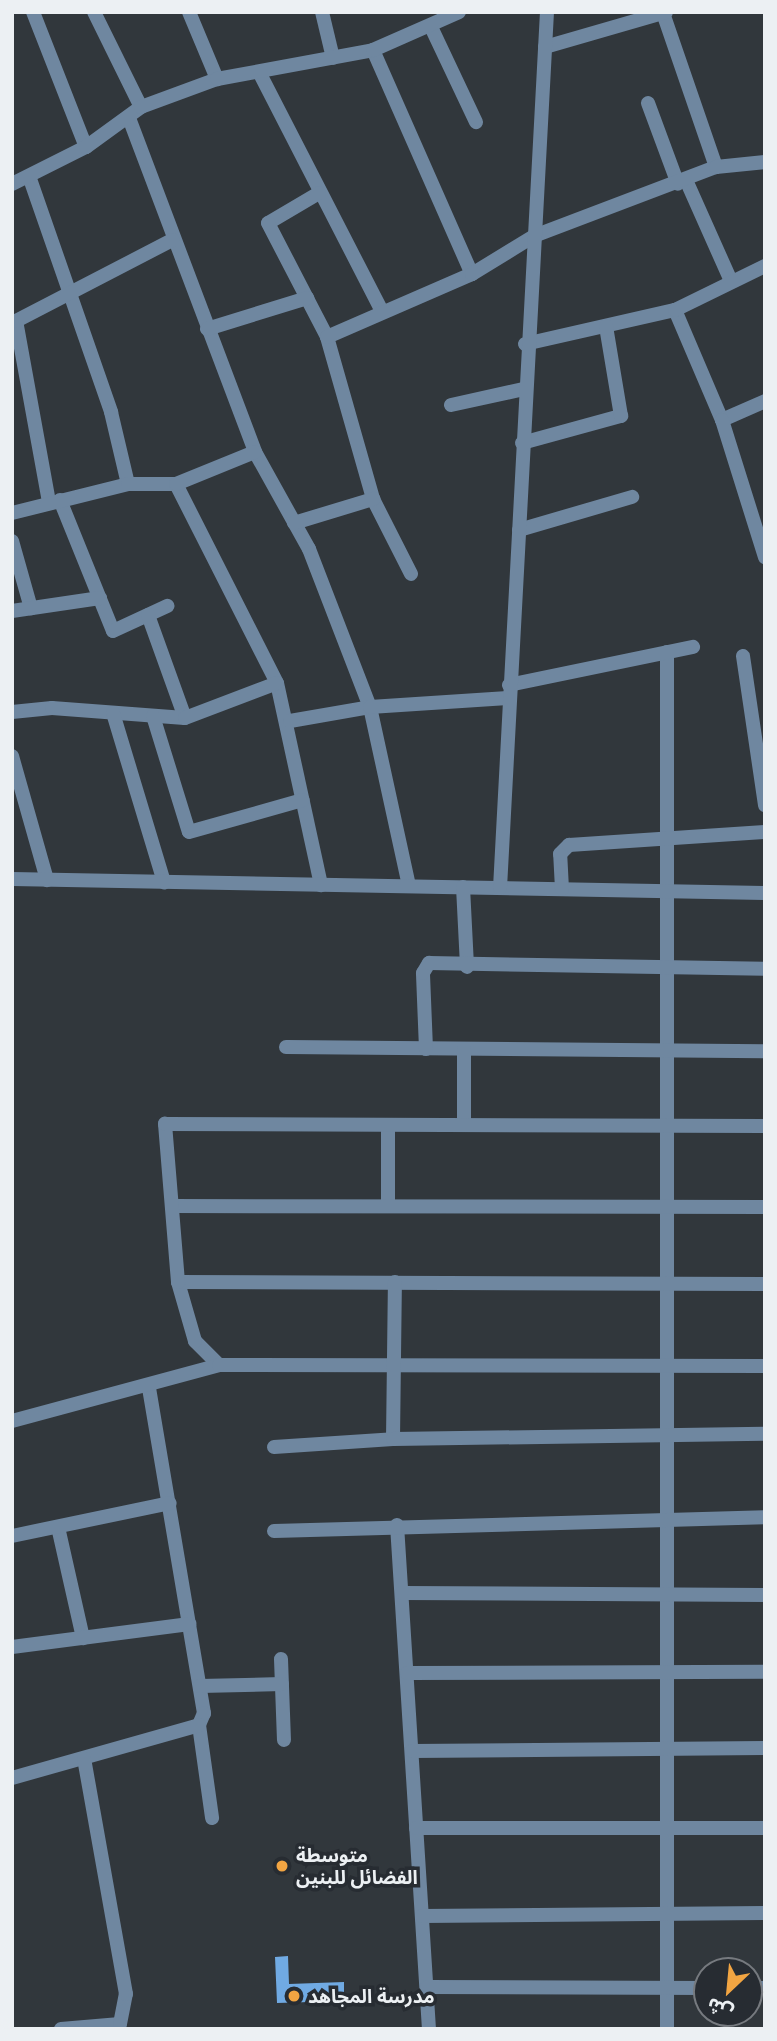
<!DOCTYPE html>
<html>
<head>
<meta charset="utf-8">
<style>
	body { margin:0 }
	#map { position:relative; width:777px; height:2041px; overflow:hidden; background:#31373c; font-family:"Golos Text","Noto Sans Arabic",sans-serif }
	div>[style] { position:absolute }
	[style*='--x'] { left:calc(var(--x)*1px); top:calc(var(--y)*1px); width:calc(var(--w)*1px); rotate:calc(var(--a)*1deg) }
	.building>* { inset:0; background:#70aae3 }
	.street>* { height:14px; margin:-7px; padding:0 7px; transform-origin:7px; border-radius:7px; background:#6f87a0 }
	.dots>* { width:19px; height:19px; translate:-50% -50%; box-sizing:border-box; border:4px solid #272c32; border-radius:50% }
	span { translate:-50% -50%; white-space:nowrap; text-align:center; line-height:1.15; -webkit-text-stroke:7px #272c32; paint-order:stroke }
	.poi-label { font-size:19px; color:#ecf0f3; font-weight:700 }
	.left { translate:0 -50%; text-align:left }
	.frame { position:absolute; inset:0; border:14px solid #ecf0f3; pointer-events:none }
	.north { position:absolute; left:693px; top:1957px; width:70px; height:70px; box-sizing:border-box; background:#272c32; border:2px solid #767a7f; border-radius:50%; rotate:206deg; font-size:19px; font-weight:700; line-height:28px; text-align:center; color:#ecf0f3 }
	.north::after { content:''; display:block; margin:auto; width:24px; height:32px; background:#f2a542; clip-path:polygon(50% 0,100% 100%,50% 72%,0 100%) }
</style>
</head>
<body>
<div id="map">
	<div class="building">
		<i style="clip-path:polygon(288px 1956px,289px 1984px,344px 1982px,344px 2001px,277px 2003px,275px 1957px)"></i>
	</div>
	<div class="street">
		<i style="--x:33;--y:12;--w:145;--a:68.6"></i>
		<i style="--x:94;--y:12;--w:106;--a:63.7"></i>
		<i style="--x:189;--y:12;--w:73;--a:67.3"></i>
		<i style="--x:322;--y:12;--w:47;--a:76.6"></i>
		<i style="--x:663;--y:13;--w:163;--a:71"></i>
		<i style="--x:432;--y:29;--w:103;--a:64.7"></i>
		<i style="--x:545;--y:47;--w:126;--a:-16.1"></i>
		<i style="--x:373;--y:50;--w:245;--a:66.2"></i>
		<i style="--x:259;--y:72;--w:269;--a:62.8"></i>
		<i style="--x:648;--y:103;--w:86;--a:69.7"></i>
		<i style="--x:129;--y:118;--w:357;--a:69.3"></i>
		<i style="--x:255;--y:452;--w:111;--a:60.9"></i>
		<i style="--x:309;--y:549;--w:169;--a:68.9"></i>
		<i style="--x:370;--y:707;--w:183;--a:77.7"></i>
		<i style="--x:29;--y:176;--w:250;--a:70.8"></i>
		<i style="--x:111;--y:412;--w:74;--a:76.7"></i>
		<i style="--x:686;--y:180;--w:108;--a:66"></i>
		<i style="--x:12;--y:184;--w:83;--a:-26.6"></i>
		<i style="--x:86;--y:147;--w:68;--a:-36"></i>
		<i style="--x:141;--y:107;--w:81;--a:-20.2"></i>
		<i style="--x:217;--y:79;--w:159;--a:-10.5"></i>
		<i style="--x:373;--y:50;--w:94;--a:-23.8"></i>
		<i style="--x:319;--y:193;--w:59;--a:149.5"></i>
		<i style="--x:268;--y:223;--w:128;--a:62.6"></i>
		<i style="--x:327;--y:337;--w:168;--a:74.1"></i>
		<i style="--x:373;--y:499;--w:84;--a:63.1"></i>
		<i style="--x:675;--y:310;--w:120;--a:66.9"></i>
		<i style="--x:722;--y:420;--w:47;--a:-23.8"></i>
		<i style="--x:207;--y:329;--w:105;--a:-17.2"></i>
		<i style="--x:327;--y:337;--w:158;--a:-23.5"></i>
		<i style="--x:472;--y:274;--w:73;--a:-31.5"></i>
		<i style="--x:534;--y:236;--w:195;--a:-20.8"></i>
		<i style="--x:716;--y:167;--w:49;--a:-5.8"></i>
		<i style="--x:525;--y:344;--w:154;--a:-12.8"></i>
		<i style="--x:675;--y:310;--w:100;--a:-26.1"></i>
		<i style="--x:451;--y:405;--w:75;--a:-12.4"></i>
		<i style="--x:722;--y:420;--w:144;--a:72.6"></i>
		<i style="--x:522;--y:443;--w:103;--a:-15.3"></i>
		<i style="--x:621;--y:416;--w:91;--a:-99.5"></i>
		<i style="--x:176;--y:484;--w:223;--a:63.1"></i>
		<i style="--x:277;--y:683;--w:207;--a:77.7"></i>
		<i style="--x:60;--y:500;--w:141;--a:68"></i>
		<i style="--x:113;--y:631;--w:60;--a:-24.8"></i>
		<i style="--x:49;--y:502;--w:184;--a:-100.3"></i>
		<i style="--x:16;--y:321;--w:176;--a:-27.4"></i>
		<i style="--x:12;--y:513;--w:120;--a:-14"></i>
		<i style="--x:128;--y:484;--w:48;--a:0"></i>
		<i style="--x:176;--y:484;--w:85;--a:-22.1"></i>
		<i style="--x:294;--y:523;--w:83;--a:-16.9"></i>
		<i style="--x:519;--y:530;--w:118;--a:-16.3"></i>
		<i style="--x:12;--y:541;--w:70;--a:74.2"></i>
		<i style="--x:12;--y:611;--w:89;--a:-8.4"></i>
		<i style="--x:148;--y:615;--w:109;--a:70.2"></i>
		<i style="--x:667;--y:652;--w:1377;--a:90"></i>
		<i style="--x:743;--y:656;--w:151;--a:81.6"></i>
		<i style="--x:509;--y:685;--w:188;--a:-11.7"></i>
		<i style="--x:12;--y:712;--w:40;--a:-5.7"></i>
		<i style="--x:52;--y:708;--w:133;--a:4.3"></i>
		<i style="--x:185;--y:718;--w:98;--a:-20.8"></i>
		<i style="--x:113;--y:713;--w:177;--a:73.2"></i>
		<i style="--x:153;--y:716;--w:121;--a:72.8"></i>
		<i style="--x:189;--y:832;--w:118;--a:-15.7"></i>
		<i style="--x:290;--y:721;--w:81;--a:-9.9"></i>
		<i style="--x:370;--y:707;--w:138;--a:-3.7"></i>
		<i style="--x:12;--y:756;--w:129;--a:74.2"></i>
		<i style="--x:12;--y:879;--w:753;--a:1.07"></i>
		<i style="--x:463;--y:887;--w:80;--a:87.1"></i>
		<i style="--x:500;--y:888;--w:877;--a:-86.93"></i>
		<i style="--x:562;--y:889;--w:35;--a:-93"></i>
		<i style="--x:560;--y:854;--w:13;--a:-45"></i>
		<i style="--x:569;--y:845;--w:196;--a:-3.8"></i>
		<i style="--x:286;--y:1047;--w:479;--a:0.5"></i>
		<i style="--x:426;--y:1049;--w:76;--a:-92.3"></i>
		<i style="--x:423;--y:973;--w:12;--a:-59"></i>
		<i style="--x:429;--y:963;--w:336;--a:1"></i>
		<i style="--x:464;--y:1049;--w:76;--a:90"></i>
		<i style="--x:388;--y:1125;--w:81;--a:90"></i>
		<i style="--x:172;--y:1206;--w:593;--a:0.1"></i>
		<i style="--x:178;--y:1282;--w:587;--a:0.2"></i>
		<i style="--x:219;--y:1365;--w:34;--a:-135"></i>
		<i style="--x:195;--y:1341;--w:61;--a:-106.1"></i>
		<i style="--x:178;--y:1282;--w:159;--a:-94.7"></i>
		<i style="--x:165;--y:1124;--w:600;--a:0.19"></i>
		<i style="--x:149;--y:1388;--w:330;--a:80.4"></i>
		<i style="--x:204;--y:1713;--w:13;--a:113"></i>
		<i style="--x:199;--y:1725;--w:94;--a:82"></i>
		<i style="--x:12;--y:1421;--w:214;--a:-15.1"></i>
		<i style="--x:219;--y:1365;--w:546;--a:0.1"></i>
		<i style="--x:393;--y:1439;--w:157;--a:-89.3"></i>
		<i style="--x:274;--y:1447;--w:119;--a:-3.8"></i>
		<i style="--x:393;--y:1439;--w:372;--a:-0.8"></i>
		<i style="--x:397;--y:1525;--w:505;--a:86.37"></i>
		<i style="--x:58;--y:1527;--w:114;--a:77.3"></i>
		<i style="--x:274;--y:1531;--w:491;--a:-1.6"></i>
		<i style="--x:12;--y:1536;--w:161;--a:-11.8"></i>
		<i style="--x:402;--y:1593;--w:363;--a:0.3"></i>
		<i style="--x:12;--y:1647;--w:179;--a:-7.4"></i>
		<i style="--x:281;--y:1659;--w:81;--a:87.9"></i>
		<i style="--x:407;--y:1673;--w:358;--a:-0.2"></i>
		<i style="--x:200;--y:1686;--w:82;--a:-1.4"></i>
		<i style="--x:412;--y:1751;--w:353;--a:-0.5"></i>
		<i style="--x:12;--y:1778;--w:194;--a:-15.8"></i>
		<i style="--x:416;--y:1828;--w:349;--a:0"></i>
		<i style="--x:422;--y:1916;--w:343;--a:-0.5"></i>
		<i style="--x:427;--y:1987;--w:280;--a:0.2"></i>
		<i style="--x:749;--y:1988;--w:16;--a:0"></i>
		<i style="--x:61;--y:2029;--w:59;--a:-4.8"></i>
		<i style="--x:120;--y:2024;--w:31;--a:-79"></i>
		<i style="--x:126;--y:1994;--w:239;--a:-100.1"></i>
	</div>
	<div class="dots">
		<i style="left:282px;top:1866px;background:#f2a542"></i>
		<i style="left:294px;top:1996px;background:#f2a542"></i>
	</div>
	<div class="poi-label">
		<span class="left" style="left:296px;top:1866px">متوسطة<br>الفضائل للبنين</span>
		<span class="left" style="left:308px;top:1996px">مدرسة المجاهد</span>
	</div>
	<div class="frame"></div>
	<div class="north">ش</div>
</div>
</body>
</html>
